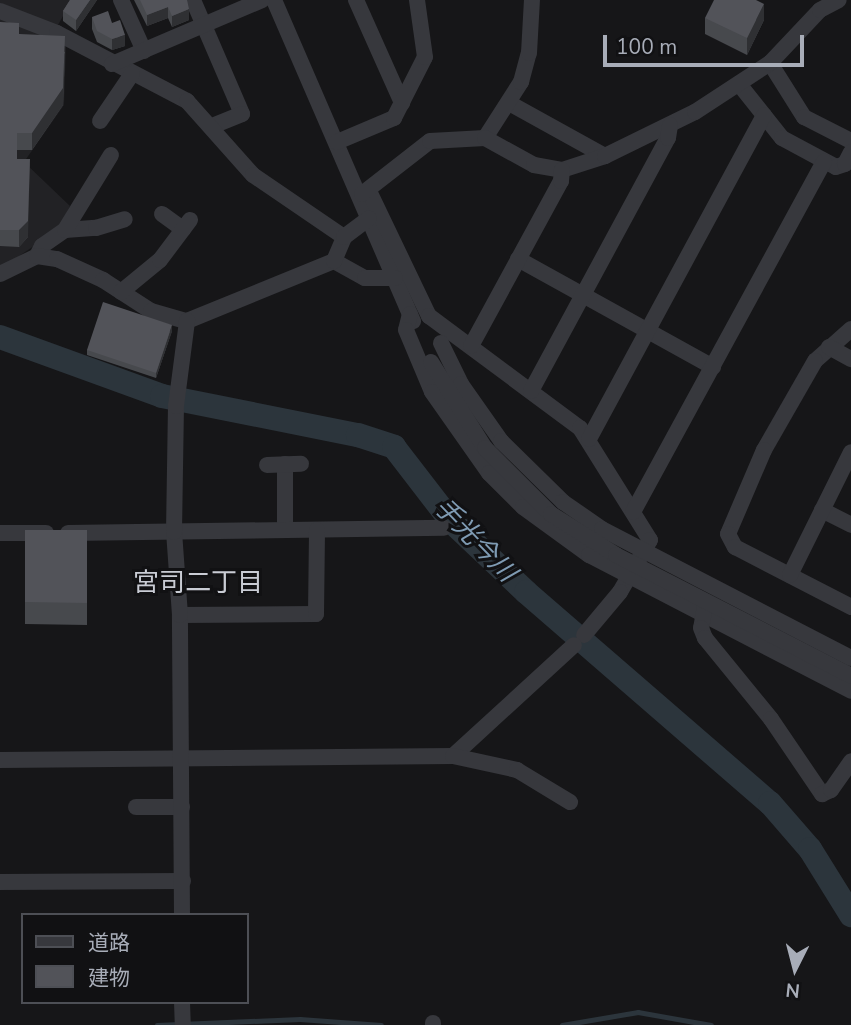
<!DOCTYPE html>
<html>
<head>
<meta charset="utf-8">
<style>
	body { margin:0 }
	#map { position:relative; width:851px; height:1025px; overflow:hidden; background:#161618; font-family:"Nunito Sans","Noto Sans JP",sans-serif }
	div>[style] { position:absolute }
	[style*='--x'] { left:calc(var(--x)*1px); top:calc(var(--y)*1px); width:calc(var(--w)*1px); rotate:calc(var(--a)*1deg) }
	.built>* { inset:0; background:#222225 }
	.stream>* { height:4.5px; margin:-2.25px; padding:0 2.25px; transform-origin:2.25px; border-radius:2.25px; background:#2c353c }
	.river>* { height:24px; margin:-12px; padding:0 12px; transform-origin:12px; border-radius:12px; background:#2c353c }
	.minor>* { height:16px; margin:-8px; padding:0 8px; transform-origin:8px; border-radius:8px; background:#37383d }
	.minor-bridge>* { height:16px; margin:-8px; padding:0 8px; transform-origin:8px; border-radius:8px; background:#37383d }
	.wall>* { inset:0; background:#47494d }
	.shaded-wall>* { inset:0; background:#2f3033 }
	.building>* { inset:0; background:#525359 }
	span { translate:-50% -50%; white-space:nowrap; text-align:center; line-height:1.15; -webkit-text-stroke:6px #111113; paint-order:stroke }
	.water-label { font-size:26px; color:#7f9bb3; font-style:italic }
	.neighbourhood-label { font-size:26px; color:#c9ccd4 }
	.legend { position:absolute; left:21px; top:913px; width:228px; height:91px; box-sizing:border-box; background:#111113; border:2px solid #4d4f55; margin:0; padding:9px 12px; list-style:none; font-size:21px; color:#a8adb8 }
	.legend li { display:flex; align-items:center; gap:14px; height:35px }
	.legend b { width:35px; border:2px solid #4d4f55 }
	.north { position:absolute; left:760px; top:934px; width:70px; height:70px; -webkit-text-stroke:5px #111113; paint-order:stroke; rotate:186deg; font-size:19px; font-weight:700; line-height:28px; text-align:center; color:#a8adb8 }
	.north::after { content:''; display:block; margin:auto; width:24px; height:32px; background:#a8adb8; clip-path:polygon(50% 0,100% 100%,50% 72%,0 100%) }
	.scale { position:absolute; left:603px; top:35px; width:201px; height:32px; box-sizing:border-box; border:4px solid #a8adb8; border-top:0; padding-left:9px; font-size:21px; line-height:24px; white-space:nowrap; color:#a8adb8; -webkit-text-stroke:5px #111113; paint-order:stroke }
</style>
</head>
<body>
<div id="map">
	<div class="built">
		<i style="clip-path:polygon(0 0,72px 0,58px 25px,66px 45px,64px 105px,24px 162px,70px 206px,59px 229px,0 269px)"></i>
	</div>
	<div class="stream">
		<i style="--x:157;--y:1025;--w:143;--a:-2.4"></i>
		<i style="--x:300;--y:1019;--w:81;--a:4.2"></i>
		<i style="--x:562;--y:1025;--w:77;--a:-9.7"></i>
		<i style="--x:638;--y:1012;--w:74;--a:10.1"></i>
	</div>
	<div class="river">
		<i style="--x:0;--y:337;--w:172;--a:20"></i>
		<i style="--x:162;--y:396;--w:200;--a:11.3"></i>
		<i style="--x:358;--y:435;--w:38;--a:18"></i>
		<i style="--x:394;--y:447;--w:93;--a:52.4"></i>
		<i style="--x:451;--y:521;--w:103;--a:43.4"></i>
		<i style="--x:526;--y:592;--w:323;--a:40.9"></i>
		<i style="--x:770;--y:803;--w:61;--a:49"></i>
		<i style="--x:810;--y:849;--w:78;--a:58.2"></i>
	</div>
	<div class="minor">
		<i style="--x:121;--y:0;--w:56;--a:65.7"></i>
		<i style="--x:193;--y:0;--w:124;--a:66.7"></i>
		<i style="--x:242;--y:114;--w:32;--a:158"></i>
		<i style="--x:274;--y:0;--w:350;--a:66.6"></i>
		<i style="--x:356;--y:0;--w:113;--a:65.9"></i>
		<i style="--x:0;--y:11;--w:61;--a:21.1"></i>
		<i style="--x:57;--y:33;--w:147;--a:27.6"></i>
		<i style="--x:187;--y:101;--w:99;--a:48.3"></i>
		<i style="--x:253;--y:175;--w:110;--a:34.3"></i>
		<i style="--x:770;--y:63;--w:64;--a:57.8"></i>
		<i style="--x:804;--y:117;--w:53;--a:27.1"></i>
		<i style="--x:112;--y:64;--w:163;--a:-23.1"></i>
		<i style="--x:739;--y:84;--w:69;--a:51.5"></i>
		<i style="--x:782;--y:138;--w:61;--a:28.2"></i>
		<i style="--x:836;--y:167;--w:9;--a:-18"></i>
		<i style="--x:845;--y:164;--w:13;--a:-63"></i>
		<i style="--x:509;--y:103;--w:110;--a:28.9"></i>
		<i style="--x:100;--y:121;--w:57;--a:-55.8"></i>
		<i style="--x:485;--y:138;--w:67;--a:-57.3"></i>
		<i style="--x:521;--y:82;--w:30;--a:-75"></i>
		<i style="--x:529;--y:53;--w:53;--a:-86.8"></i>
		<i style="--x:337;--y:142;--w:62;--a:-22.8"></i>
		<i style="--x:394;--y:118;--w:68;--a:-63.1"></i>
		<i style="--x:425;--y:57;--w:58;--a:-98"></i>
		<i style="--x:369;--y:191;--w:139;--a:64.4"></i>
		<i style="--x:429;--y:316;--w:188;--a:36.6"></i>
		<i style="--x:580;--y:428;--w:132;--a:58"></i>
		<i style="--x:650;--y:540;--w:60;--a:120"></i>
		<i style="--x:620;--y:592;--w:56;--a:129.9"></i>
		<i style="--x:362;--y:194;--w:86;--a:-37.9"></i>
		<i style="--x:430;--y:141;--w:55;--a:-3.1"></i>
		<i style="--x:485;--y:138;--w:56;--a:28.9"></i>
		<i style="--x:534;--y:165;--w:28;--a:10"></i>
		<i style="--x:562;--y:170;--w:45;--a:-18"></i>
		<i style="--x:605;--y:156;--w:100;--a:-26.1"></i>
		<i style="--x:695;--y:112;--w:90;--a:-33.2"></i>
		<i style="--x:770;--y:63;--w:73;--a:-46.7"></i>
		<i style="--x:820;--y:10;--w:21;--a:-28"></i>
		<i style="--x:162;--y:214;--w:26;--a:36"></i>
		<i style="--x:65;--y:230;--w:31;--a:-4"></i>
		<i style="--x:96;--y:228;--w:30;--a:-17"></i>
		<i style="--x:37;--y:256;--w:11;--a:-63"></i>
		<i style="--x:42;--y:246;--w:28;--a:-35"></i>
		<i style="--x:65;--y:230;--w:88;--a:-58.5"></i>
		<i style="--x:518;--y:259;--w:223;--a:29"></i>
		<i style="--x:334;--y:261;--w:35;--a:29"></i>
		<i style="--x:365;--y:278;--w:30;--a:0"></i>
		<i style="--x:0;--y:274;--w:41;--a:-25.9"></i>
		<i style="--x:37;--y:256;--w:20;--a:9"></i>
		<i style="--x:57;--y:259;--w:51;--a:24.5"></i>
		<i style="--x:103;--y:280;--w:57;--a:32.9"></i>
		<i style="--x:151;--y:311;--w:37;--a:16"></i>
		<i style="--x:187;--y:321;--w:159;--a:-22.2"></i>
		<i style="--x:334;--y:261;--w:26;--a:-67"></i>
		<i style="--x:344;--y:237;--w:31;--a:-37"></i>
		<i style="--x:121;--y:292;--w:50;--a:-39.4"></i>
		<i style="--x:160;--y:260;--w:50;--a:-53.1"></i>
		<i style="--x:410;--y:314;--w:16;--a:104"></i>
		<i style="--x:406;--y:330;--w:67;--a:67.2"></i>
		<i style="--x:432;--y:392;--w:99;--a:54.9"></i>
		<i style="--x:489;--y:473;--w:48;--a:45"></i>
		<i style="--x:523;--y:507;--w:82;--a:36"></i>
		<i style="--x:589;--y:555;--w:295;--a:27.4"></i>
		<i style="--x:851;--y:329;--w:48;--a:138.4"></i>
		<i style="--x:815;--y:361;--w:103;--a:119.8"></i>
		<i style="--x:764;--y:450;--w:91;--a:113.2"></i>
		<i style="--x:728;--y:534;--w:15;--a:62"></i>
		<i style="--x:735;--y:547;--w:131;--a:27.3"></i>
		<i style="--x:441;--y:343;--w:46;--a:64"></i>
		<i style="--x:461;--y:384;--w:70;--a:54.9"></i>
		<i style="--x:501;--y:441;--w:87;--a:44.5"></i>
		<i style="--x:563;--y:502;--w:47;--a:34.7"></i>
		<i style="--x:602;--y:529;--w:280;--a:27.4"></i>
		<i style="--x:471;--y:346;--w:188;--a:-61.4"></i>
		<i style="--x:561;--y:181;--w:11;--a:-85"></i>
		<i style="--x:829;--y:347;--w:25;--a:29"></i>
		<i style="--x:531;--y:391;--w:288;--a:-61.6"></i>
		<i style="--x:668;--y:138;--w:13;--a:-81"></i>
		<i style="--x:589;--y:439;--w:368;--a:-61.6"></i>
		<i style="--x:285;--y:464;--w:66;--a:90"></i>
		<i style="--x:267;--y:465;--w:34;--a:-2"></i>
		<i style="--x:822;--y:510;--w:33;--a:27"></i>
		<i style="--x:633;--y:512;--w:399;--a:-61.4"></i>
		<i style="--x:0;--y:533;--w:46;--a:0"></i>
		<i style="--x:68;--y:533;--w:376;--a:-0.8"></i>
		<i style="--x:790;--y:575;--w:137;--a:-63.6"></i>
		<i style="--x:705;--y:606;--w:22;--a:100"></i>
		<i style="--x:701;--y:628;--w:11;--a:68"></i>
		<i style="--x:705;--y:638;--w:104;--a:50.8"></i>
		<i style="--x:771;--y:719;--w:91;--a:55.8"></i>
		<i style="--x:822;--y:794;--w:10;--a:-24"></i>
		<i style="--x:831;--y:790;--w:35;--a:-55"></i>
		<i style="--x:180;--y:615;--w:136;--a:-0.4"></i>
		<i style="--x:316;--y:614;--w:84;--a:-89.3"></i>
		<i style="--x:453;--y:756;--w:164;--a:-42.5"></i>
		<i style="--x:0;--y:760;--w:453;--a:-0.5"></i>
		<i style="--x:453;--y:756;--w:66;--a:12.3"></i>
		<i style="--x:517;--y:770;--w:62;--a:31.1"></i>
		<i style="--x:136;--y:807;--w:46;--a:0"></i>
		<i style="--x:0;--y:882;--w:183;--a:-0.3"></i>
		<i style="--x:182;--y:915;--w:300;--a:-90.4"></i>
		<i style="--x:180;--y:615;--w:83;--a:-94.1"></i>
		<i style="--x:174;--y:532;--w:126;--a:-89.1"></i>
		<i style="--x:176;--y:406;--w:86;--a:-82.6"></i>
		<i style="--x:182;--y:1002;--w:23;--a:88"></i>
		<i style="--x:433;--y:1025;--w:2;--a:-90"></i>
	</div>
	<div class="minor-bridge">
		<i style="--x:431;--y:362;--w:102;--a:57.9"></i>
		<i style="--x:485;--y:448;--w:93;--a:45"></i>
		<i style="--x:551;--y:514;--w:77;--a:32.2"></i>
		<i style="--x:616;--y:555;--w:264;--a:27.2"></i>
	</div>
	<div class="wall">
		<i style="clip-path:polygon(70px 0,97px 0,76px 31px,63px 21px,63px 11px)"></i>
		<i style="clip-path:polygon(134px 0,187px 0,189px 20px,172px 27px,168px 18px,147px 26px)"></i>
		<i style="clip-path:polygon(92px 17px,112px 23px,125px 46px,112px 50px,97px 42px,92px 29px)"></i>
		<i style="clip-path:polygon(705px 18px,764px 20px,747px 55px,705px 34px)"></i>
		<i style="clip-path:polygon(0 22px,19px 34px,65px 52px,63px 105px,32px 150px,17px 150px,17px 159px,28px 237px,19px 247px,0 246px)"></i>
		<i style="clip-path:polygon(172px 331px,156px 378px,87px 355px,87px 350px)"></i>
		<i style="clip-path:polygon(25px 530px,87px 530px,87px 625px,25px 624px)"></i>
	</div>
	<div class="shaded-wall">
		<i style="clip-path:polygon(90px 0,97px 0,76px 31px,76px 20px)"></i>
		<i style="clip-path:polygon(764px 4px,764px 20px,747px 55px,747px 38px)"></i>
		<i style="clip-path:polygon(168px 7px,168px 18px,147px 26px,147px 15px)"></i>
		<i style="clip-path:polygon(189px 9px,189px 20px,172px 27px,172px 16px)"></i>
		<i style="clip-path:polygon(125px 35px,125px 46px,112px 50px,112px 39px)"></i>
		<i style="clip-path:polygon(65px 52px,63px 105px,32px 150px,32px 133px)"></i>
		<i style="clip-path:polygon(30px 159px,28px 237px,19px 247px,19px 230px)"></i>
		<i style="clip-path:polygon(172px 325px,172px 331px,156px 378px,156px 373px)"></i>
	</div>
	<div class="building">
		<i style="clip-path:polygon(70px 0,90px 0,76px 20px,63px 11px)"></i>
		<i style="clip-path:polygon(140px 0,187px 0,189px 9px,172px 16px,168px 7px,147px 15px)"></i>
		<i style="clip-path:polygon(714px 0,756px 0,764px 4px,747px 38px,705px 18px)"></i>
		<i style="clip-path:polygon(108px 11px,112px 23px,120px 20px,125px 35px,112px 39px,97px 31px,92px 17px)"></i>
		<i style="clip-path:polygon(0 22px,19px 23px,19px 34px,65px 36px,63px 88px,32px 133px,17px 133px,17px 159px,30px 159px,28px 221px,19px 230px,0 230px)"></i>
		<i style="clip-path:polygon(103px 302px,172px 325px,156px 373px,87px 350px)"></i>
		<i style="clip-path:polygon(25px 530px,87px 530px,87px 603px,25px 602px)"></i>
	</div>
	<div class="water-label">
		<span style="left:475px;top:540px;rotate:46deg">手光今川</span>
	</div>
	<div class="neighbourhood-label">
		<span style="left:198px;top:583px">宮司二丁目</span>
	</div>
	<ul class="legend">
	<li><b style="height:9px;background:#37383d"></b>道路</li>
	<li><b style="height:19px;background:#525359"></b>建物</li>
	</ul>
	<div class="north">N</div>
	<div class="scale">100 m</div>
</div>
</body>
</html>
